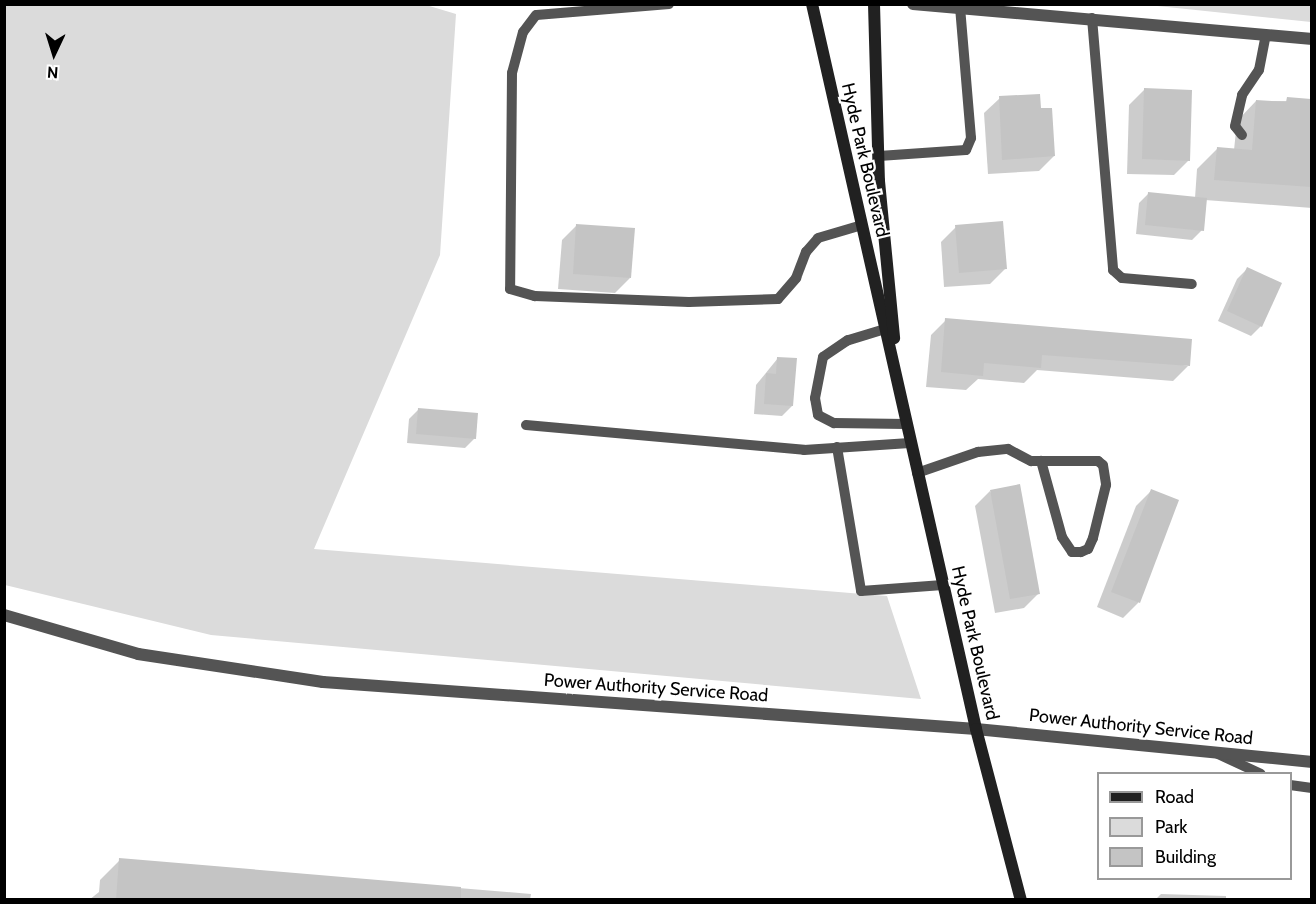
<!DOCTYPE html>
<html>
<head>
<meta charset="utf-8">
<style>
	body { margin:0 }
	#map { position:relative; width:1316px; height:904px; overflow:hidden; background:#fff; font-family:Cabin,sans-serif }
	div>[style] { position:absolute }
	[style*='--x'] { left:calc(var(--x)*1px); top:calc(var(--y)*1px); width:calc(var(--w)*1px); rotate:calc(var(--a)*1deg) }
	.green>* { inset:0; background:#dbdbdb }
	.shadow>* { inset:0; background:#0003 }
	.building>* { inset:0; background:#c4c4c4 }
	.service>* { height:10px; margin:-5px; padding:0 5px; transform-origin:5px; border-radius:5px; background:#545454 }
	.minor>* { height:12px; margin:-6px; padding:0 6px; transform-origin:6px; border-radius:6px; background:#545454 }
	.secondary>* { height:12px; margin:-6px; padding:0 6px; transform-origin:6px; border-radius:6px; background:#212121 }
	span { translate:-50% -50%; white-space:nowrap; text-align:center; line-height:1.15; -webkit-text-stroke:4.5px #fff; paint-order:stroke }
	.street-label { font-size:18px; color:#000 }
	.frame { position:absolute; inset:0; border:6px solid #000; pointer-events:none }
	.legend { position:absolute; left:1097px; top:772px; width:195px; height:108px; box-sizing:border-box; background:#fff; border:2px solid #999; margin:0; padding:8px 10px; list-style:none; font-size:18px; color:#000 }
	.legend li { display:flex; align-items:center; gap:12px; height:30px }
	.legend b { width:30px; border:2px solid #999 }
	.north { position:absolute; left:24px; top:24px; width:60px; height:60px; -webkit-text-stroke:4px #fff; paint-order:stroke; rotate:184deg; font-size:16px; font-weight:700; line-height:24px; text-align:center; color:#000 }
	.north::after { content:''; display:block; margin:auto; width:21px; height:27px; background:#000; clip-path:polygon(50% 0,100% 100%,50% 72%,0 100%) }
</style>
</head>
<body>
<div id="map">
	<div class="green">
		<i style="clip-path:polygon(5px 5px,426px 5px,456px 14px,440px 255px,314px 549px,887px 596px,921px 699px,211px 635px,5px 585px)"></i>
		<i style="clip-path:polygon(1148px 5px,1311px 5px,1311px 22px)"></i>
	</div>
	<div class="shadow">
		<i style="clip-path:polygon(1144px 90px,1189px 160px,1174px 175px,1127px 174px,1129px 105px)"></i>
		<i style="clip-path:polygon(1000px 98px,1039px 110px,1054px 156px,1039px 171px,988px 174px,984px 113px)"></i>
		<i style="clip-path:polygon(1256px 101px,1312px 101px,1308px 156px,1312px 157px,1312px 208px,1205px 200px,1202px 230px,1192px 240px,1136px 234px,1139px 203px,1149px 193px,1195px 198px,1197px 169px,1217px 149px,1234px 150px,1237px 121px)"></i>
		<i style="clip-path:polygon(577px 225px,630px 278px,615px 293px,558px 289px,562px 240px)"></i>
		<i style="clip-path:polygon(956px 227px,1005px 269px,990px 284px,944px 287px,941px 242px)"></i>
		<i style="clip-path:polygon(1247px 269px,1261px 326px,1251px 336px,1218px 321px,1237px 279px)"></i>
		<i style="clip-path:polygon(946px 320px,1188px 366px,1173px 381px,1037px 370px,1024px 383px,978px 379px,966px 390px,926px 387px,931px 335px)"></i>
		<i style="clip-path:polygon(778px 358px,792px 406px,782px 416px,754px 414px,756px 385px)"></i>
		<i style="clip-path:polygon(419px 409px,475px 438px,465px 448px,407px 443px,409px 419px)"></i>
		<i style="clip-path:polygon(990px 491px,1039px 593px,1024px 608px,995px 613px,975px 506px)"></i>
		<i style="clip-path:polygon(1151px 491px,1177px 501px,1138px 603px,1123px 618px,1097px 607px,1136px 506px)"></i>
		<i style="clip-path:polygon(120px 860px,531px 894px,530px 900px,89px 900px,99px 892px,100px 880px)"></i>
		<i style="clip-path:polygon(1161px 894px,1226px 896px,1226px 900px,1155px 900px)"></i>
	</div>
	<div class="building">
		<i style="clip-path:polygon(1144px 88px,1192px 90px,1190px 161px,1142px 159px)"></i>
		<i style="clip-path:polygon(1040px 94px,1041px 108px,1052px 108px,1055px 156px,1002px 160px,999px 96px)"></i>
		<i style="clip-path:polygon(1287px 97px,1311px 99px,1311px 187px,1214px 180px,1217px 147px,1252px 150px,1256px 100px,1286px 102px)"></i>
		<i style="clip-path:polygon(1148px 192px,1207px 198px,1204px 231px,1145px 225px)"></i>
		<i style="clip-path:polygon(1003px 221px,1007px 269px,959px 273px,955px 225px)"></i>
		<i style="clip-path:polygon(576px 224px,635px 228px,631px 278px,573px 274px)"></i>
		<i style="clip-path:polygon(1247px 267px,1282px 283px,1262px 327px,1227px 311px)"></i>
		<i style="clip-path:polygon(945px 318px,1192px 339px,1190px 366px,1042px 355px,1041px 368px,984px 363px,983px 376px,941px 372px)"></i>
		<i style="clip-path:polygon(777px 357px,797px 358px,793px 406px,764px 404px,766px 373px,776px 374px)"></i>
		<i style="clip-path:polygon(418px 408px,478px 413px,476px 439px,416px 434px)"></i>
		<i style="clip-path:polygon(1020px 484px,1040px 594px,1010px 599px,990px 490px)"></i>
		<i style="clip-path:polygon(1151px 489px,1179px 500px,1140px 603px,1111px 592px)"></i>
		<i style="clip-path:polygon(119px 858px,461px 887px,461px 900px,116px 900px)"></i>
	</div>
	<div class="service">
		<i style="--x:669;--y:4;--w:133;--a:175.3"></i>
		<i style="--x:536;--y:15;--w:21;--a:127"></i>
		<i style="--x:523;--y:32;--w:42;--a:105"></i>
		<i style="--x:512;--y:73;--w:216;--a:90.5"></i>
		<i style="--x:510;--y:289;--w:26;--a:16"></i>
		<i style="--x:535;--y:296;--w:154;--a:2.2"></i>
		<i style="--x:689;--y:302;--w:89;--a:-1.9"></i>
		<i style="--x:778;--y:299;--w:28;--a:-49"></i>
		<i style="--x:796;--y:278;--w:28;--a:-69"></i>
		<i style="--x:806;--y:252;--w:18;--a:-49"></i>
		<i style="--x:818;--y:238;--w:46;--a:-16.5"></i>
		<i style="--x:1092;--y:18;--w:253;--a:85.2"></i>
		<i style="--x:1113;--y:270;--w:12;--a:42"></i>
		<i style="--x:1122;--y:278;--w:70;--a:4.9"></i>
		<i style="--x:1242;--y:135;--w:11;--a:-128"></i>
		<i style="--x:1235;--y:126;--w:32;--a:-77"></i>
		<i style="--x:1242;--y:95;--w:30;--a:-56"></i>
		<i style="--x:1259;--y:70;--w:36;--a:-79"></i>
		<i style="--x:879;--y:156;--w:87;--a:-3.9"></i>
		<i style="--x:966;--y:150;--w:13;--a:-67"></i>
		<i style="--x:971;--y:138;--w:130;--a:-94.8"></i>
		<i style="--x:885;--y:329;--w:39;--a:163"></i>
		<i style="--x:848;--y:340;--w:30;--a:146"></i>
		<i style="--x:823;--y:357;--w:42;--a:101"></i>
		<i style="--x:815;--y:398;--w:17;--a:80"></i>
		<i style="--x:818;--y:415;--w:18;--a:27"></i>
		<i style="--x:834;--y:423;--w:72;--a:0.8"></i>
		<i style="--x:526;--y:425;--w:279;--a:5.1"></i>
		<i style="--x:804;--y:450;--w:106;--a:-3.8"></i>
		<i style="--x:837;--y:447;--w:146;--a:80.5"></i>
		<i style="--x:861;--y:591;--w:82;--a:-4.2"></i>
		<i style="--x:917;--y:473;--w:65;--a:-19"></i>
		<i style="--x:978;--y:452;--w:30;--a:-6"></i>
		<i style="--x:1008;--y:449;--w:26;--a:28"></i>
		<i style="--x:1031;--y:461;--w:67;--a:0"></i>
		<i style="--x:1098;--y:461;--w:6;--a:39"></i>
		<i style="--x:1103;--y:465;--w:20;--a:81"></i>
		<i style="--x:1106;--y:485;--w:55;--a:103.8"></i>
		<i style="--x:1093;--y:538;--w:12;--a:114"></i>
		<i style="--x:1088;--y:549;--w:8;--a:157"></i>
		<i style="--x:1081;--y:552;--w:9;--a:180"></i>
		<i style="--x:1072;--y:552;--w:18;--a:-124"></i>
		<i style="--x:1062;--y:537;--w:79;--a:-105.4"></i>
		<i style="--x:1218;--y:754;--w:47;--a:24.9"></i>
		<i style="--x:1290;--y:785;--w:22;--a:8"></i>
	</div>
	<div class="minor">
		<i style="--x:913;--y:4;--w:401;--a:5"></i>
		<i style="--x:4;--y:615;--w:140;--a:16.2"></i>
		<i style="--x:138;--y:654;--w:187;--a:8.6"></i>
		<i style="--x:323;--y:682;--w:655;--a:4.12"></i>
		<i style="--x:976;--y:729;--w:338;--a:5.6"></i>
	</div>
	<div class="secondary">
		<i style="--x:812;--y:4;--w:743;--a:77.25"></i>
		<i style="--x:976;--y:729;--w:177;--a:75.3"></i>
		<i style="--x:874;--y:4;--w:177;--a:88.4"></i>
		<i style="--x:879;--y:181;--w:158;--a:84.5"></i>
	</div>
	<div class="street-label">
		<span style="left:865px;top:160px;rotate:77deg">Hyde Park Boulevard</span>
		<span style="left:975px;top:643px;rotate:77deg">Hyde Park Boulevard</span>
		<span style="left:656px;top:688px;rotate:4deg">Power Authority Service Road</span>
		<span style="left:1141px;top:727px;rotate:6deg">Power Authority Service Road</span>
	</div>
	<div class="frame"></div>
	<ul class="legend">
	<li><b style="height:8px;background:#212121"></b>Road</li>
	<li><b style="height:16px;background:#dbdbdb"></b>Park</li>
	<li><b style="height:16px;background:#c4c4c4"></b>Building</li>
	</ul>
	<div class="north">N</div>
</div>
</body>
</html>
